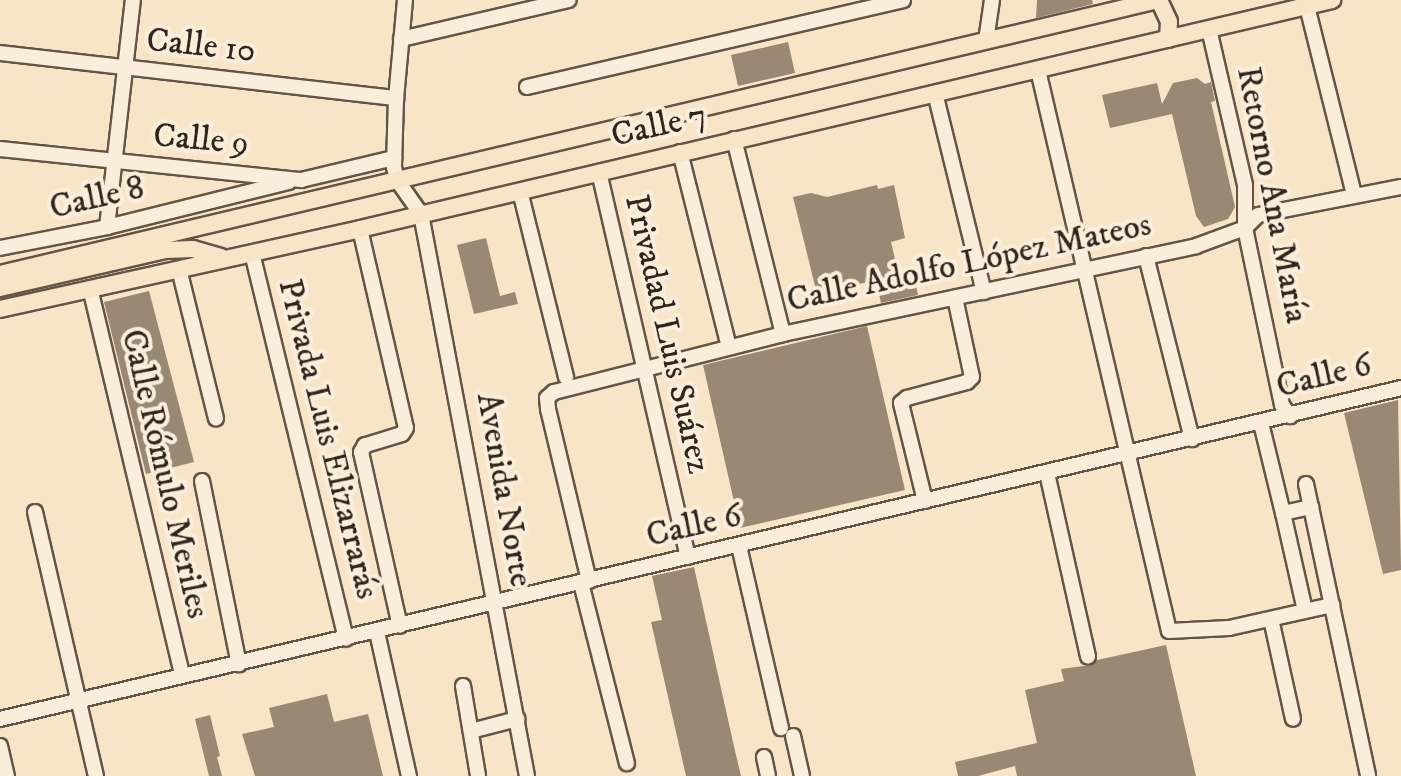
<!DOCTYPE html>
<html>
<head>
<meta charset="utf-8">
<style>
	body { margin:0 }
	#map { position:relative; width:1401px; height:776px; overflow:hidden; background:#f8e5c7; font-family:"IM FELL DW Pica",serif }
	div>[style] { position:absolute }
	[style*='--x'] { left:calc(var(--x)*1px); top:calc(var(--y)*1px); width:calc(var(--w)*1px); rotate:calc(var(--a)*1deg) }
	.building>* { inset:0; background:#988874 }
	.roads { filter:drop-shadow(2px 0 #635446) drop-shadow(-2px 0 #635446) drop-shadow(0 2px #635446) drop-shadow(0 -2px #635446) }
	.minor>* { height:14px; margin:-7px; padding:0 7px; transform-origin:7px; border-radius:7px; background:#faeedb }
	.major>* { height:16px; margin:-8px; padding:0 8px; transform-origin:8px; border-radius:8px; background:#f8e5c7 }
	span { translate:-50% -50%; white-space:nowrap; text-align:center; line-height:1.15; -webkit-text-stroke:8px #faeedb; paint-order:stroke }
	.street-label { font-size:34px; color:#31241b }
</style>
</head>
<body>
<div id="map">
	<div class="building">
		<i style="clip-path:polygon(1037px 0,1092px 0,1093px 4px,1036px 18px)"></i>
		<i style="clip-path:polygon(788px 42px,795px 73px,738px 86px,731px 55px)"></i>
		<i style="clip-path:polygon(1197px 78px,1205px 84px,1211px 82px,1215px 101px,1211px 102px,1235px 207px,1228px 219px,1204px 227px,1196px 216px,1172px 114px,1110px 128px,1102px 95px,1157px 83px,1162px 104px,1173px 83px)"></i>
		<i style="clip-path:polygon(877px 185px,878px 189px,894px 185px,905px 238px,891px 242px,901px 285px,915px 282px,918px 295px,881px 303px,876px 280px,817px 294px,793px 197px,811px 193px,827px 197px)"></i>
		<i style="clip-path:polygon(486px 238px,500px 296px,515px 292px,518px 304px,474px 314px,457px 245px)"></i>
		<i style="clip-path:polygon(149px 291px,194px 462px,146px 474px,104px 302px)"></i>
		<i style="clip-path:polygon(867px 326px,905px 490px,740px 528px,703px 365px)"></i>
		<i style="clip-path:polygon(1398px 400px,1401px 570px,1383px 574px,1344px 413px)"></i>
		<i style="clip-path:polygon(694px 567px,733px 742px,741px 776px,686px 776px,651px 622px,662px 620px,652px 576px)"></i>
		<i style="clip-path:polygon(1166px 645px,1196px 776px,1017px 776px,1015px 766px,978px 776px,958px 776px,955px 762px,1037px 743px,1025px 690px,1064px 681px,1061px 669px,1091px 665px,1097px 660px)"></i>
		<i style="clip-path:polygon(327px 694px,334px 722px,368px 714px,383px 776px,255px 776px,242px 734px,274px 727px,269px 708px)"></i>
		<i style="clip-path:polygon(210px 715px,220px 756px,217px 757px,222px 776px,209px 776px,195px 719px)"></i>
	</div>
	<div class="roads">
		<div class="minor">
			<i style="--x:405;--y:0;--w:98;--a:95.2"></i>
			<i style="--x:396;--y:98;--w:69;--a:91.7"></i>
			<i style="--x:394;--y:167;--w:13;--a:77"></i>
			<i style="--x:397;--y:180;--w:42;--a:54.8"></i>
			<i style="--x:421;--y:214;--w:572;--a:79.32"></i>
			<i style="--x:1307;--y:6;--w:194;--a:76"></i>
			<i style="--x:1209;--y:29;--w:160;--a:77"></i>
			<i style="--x:1245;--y:185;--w:43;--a:90"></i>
			<i style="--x:1245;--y:228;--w:181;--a:78.2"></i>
			<i style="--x:1282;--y:405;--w:14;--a:54"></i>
			<i style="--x:401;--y:39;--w:172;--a:-13.1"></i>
			<i style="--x:986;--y:41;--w:41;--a:-81.7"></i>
			<i style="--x:0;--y:53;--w:399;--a:6.5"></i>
			<i style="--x:1038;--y:70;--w:576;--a:76.86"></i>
			<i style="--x:1169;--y:631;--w:60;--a:-2.9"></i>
			<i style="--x:1229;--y:628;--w:106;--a:-12.6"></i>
			<i style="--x:527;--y:87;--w:386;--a:-13"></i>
			<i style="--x:935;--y:93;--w:205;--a:76.2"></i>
			<i style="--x:734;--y:139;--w:201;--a:75.9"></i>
			<i style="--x:0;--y:149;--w:303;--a:5.9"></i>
			<i style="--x:301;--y:180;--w:96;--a:-13.3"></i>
			<i style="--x:680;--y:152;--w:201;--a:75.9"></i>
			<i style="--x:599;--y:172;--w:395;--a:77"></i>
			<i style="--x:520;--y:191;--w:192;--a:76.1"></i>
			<i style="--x:107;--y:227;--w:228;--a:-83.5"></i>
			<i style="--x:360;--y:229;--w:204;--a:77"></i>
			<i style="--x:406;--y:428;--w:7;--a:124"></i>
			<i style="--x:402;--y:434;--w:39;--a:163"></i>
			<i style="--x:365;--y:445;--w:8;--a:120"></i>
			<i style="--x:361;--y:452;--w:178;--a:77.4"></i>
			<i style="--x:0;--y:248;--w:109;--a:-11.1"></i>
			<i style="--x:107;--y:227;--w:187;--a:-13.9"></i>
			<i style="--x:252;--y:253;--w:397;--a:76.3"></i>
			<i style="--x:1146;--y:256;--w:189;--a:75.9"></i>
			<i style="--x:179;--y:269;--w:154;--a:76.1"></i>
			<i style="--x:90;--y:288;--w:398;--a:76.6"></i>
			<i style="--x:1261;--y:423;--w:93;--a:76.3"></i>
			<i style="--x:1283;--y:513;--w:29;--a:-12"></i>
			<i style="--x:1311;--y:507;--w:275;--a:78"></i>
			<i style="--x:1047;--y:473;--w:188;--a:77.4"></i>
			<i style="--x:202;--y:481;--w:187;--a:78.6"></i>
			<i style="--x:1306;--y:484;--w:24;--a:78"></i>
			<i style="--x:925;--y:501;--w:101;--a:-103.8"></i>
			<i style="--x:901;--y:403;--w:8;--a:-40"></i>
			<i style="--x:907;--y:398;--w:62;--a:-14.9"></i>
			<i style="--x:967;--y:382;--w:7;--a:-45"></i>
			<i style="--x:972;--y:377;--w:81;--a:-102.1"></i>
			<i style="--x:35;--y:512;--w:271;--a:77"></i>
			<i style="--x:1283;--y:513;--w:100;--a:77.3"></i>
			<i style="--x:739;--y:546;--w:187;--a:77"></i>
			<i style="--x:589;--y:581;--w:177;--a:-103.4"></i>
			<i style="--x:548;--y:409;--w:11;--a:-95"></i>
			<i style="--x:547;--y:398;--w:9;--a:-41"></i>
			<i style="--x:554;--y:392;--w:236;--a:-14.2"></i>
			<i style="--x:783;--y:334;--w:422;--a:-12"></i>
			<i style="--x:1196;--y:246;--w:52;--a:-20.2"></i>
			<i style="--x:1245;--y:228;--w:18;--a:-45"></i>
			<i style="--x:1258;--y:215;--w:146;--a:-11.1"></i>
			<i style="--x:581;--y:583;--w:186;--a:75.7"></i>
			<i style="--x:1271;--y:619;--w:102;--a:77.6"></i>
			<i style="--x:377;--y:632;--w:148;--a:77.5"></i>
			<i style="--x:463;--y:686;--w:91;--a:80.5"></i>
			<i style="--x:0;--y:719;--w:1440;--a:-13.29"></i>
			<i style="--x:471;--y:731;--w:48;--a:-14.6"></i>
			<i style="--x:793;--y:736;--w:41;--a:77.3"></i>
			<i style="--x:0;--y:746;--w:31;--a:77"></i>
			<i style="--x:764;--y:757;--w:19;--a:78"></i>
		</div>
		<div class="major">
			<i style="--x:1159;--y:0;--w:23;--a:65"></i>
			<i style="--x:1169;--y:21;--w:18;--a:93"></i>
			<i style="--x:0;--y:274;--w:1190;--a:-13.31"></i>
			<i style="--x:0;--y:288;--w:170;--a:-12.9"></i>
			<i style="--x:166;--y:250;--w:27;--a:-2"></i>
			<i style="--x:193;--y:249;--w:29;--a:16"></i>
			<i style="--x:0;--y:309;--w:369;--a:-12.5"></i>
			<i style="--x:360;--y:229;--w:999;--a:-13.26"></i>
		</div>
	</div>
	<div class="street-label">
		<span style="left:201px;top:46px;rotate:6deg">Calle 10</span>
		<span style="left:659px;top:126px;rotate:-13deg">Calle 7</span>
		<span style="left:201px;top:140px;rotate:5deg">Calle 9</span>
		<span style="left:1272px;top:195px;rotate:79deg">Retorno Ana María</span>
		<span style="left:97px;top:198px;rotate:-13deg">Calle 8</span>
		<span style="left:969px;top:263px;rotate:-12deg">Calle Adolfo López Mateos</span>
		<span style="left:667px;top:334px;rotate:77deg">Privadad Luis Suárez</span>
		<span style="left:1324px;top:376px;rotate:-14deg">Calle 6</span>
		<span style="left:328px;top:439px;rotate:76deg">Privada Luis Elizarrarás</span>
		<span style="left:165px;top:474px;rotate:77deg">Calle Rómulo Meriles</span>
		<span style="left:504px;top:490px;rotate:80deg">Avenida Norte</span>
		<span style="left:694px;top:526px;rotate:-13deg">Calle 6</span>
	</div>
</div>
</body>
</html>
